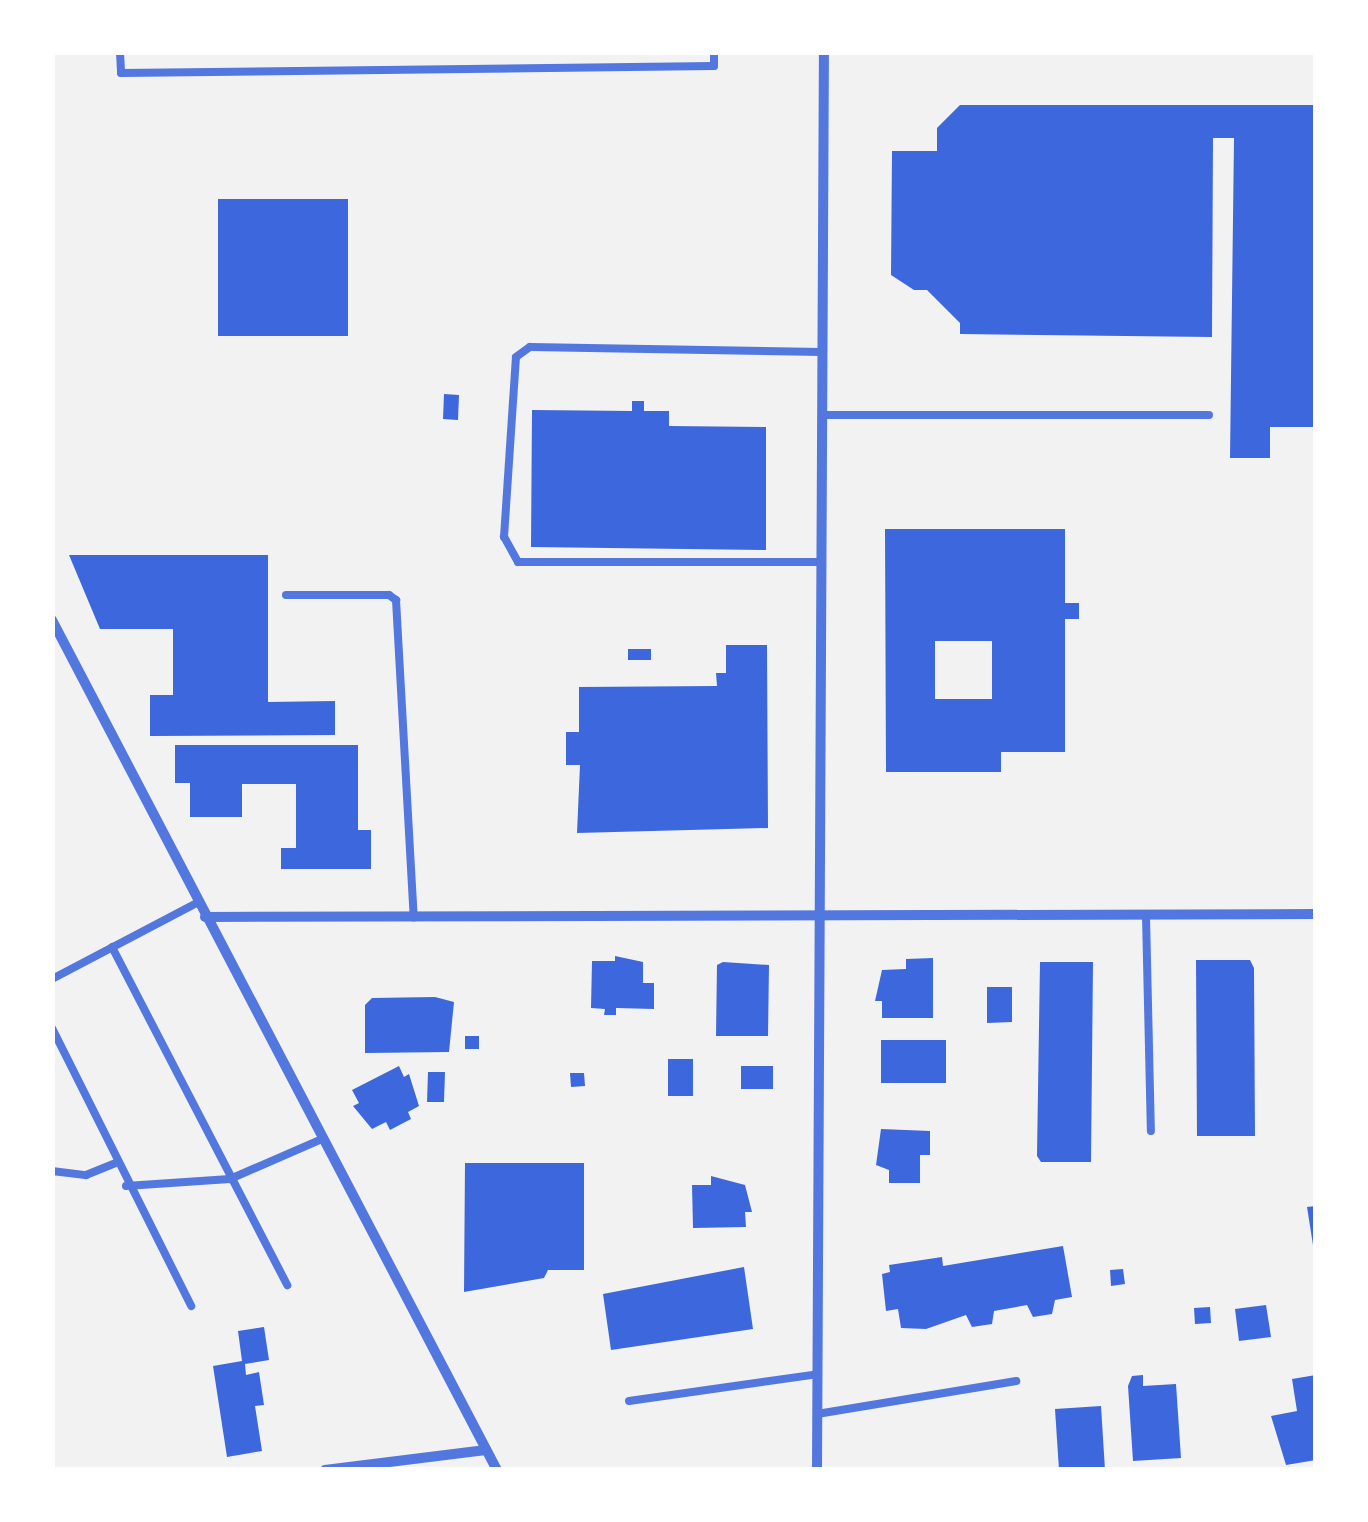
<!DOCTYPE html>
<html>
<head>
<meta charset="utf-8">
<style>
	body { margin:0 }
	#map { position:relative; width:1368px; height:1522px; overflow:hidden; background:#f2f2f2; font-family:"Fira Sans",sans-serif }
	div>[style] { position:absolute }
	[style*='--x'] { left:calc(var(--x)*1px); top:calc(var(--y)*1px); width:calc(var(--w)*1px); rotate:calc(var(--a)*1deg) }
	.building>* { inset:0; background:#3d67dc }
	.service>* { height:8px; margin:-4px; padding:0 4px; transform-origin:4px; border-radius:4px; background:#5277de }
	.minor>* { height:10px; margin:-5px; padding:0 5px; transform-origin:5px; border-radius:5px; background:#5277de }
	span { translate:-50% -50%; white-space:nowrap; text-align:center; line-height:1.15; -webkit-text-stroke:8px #fff; paint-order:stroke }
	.frame { position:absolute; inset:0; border:55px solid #fff; pointer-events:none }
</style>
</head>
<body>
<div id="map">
	<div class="building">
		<i style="clip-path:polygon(960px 105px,1316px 105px,1316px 427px,1270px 427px,1270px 458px,1230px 458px,1234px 138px,1213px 138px,1212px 337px,960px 334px,960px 323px,927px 290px,914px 290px,891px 275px,892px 151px,937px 151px,937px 128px)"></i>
		<i style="clip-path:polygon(218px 199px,348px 199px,348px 336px,218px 336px)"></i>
		<i style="clip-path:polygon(444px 394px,459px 395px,458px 420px,443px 419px)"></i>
		<i style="clip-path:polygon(632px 401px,644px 401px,644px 411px,669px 411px,669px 426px,766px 427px,766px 550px,531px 547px,532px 410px,632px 411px)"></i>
		<i style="clip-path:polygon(evenodd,885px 529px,1065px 529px,1065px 603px,1079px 603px,1079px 619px,1065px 619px,1065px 752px,1001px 752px,1001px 772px,886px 772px,885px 529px,935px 641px,992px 641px,992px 699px,935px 699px,935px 641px)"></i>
		<i style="clip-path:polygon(69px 555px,268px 555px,268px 702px,335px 701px,335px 735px,150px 736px,150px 695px,173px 695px,173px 629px,100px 629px)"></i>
		<i style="clip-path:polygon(726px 645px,767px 645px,768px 828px,577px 833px,580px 765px,566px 765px,566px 732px,579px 732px,579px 687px,717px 686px,716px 673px,726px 673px)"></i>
		<i style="clip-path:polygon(628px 649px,651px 649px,651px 660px,628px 660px)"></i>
		<i style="clip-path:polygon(175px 745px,358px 745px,358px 830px,371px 830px,371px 869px,281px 869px,281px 848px,296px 848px,296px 784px,242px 784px,242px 817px,190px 817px,190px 783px,175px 783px)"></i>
		<i style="clip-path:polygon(615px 956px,643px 962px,643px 983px,654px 983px,654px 1009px,616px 1008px,616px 1015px,604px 1015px,605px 1009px,591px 1008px,592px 961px,615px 961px)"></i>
		<i style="clip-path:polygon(933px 958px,933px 1018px,882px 1018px,882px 1001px,875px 1001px,882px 970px,906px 969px,906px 959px)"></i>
		<i style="clip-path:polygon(1196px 960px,1250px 960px,1254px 968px,1255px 1136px,1197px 1136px)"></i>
		<i style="clip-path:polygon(723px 962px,769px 965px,768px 1036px,716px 1036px,717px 965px)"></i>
		<i style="clip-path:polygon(1040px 962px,1093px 962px,1091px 1162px,1041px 1162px,1037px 1156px)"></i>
		<i style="clip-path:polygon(987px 987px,1012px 987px,1012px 1022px,987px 1023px)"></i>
		<i style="clip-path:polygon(435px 997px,454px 1002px,449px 1052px,365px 1053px,365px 1005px,372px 998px)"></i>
		<i style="clip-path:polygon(465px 1036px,479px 1036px,479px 1049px,465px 1049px)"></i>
		<i style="clip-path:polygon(881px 1040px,946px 1040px,946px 1083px,881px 1083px)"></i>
		<i style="clip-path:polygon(668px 1059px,693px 1059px,693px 1096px,668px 1096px)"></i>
		<i style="clip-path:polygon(399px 1066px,404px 1077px,409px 1074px,419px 1106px,408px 1112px,411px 1119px,390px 1130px,386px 1122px,372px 1129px,353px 1106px,359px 1103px,352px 1090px)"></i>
		<i style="clip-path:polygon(741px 1066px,773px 1066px,773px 1089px,741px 1089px)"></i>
		<i style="clip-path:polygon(428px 1072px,445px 1072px,444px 1102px,427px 1102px)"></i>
		<i style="clip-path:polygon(570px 1073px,584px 1073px,585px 1086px,571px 1087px)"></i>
		<i style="clip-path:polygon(881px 1129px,930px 1131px,930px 1155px,920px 1155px,920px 1183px,889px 1183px,889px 1170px,876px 1165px)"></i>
		<i style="clip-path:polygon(465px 1163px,584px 1163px,584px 1270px,548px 1270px,544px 1278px,464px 1292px)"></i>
		<i style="clip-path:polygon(711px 1176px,745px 1185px,752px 1212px,745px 1212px,746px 1227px,693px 1228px,692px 1185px,711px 1185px)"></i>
		<i style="clip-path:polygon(1316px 1206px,1316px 1245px,1313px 1245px,1307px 1207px)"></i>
		<i style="clip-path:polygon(1063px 1246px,1072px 1297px,1055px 1300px,1052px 1314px,1033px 1317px,1027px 1305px,994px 1311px,992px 1324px,972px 1327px,966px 1315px,926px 1329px,901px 1328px,898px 1309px,886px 1311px,882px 1274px,890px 1272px,889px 1265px,942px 1257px,943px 1266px)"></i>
		<i style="clip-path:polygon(744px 1267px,753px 1329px,611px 1350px,603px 1294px)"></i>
		<i style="clip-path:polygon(1123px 1269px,1125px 1284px,1111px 1286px,1110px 1270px)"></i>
		<i style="clip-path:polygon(1266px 1305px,1271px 1337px,1239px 1341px,1235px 1309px)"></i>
		<i style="clip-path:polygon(1210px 1307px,1211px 1323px,1195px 1324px,1194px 1308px)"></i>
		<i style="clip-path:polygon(264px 1327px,269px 1360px,245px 1364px,246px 1375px,259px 1372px,264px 1405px,255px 1406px,262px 1451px,227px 1457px,213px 1366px,242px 1361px,238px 1331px)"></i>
		<i style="clip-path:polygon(1143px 1375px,1143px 1386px,1176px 1384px,1181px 1458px,1133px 1461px,1128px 1386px,1132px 1376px)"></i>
		<i style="clip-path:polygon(1316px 1375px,1316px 1460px,1286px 1465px,1271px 1416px,1297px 1411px,1292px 1379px)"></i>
		<i style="clip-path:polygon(1101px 1406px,1105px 1470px,1059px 1470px,1055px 1409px)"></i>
	</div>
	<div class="service">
		<i style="--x:120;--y:52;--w:21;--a:87"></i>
		<i style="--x:121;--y:73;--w:593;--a:-0.68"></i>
		<i style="--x:714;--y:66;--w:14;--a:-90"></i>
		<i style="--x:822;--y:415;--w:387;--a:0"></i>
		<i style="--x:821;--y:562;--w:303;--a:180"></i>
		<i style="--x:518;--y:562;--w:29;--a:-119"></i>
		<i style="--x:504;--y:537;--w:180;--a:-86.2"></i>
		<i style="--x:516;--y:357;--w:17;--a:-36"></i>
		<i style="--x:530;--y:347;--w:292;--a:1"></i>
		<i style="--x:286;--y:595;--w:103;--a:0"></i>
		<i style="--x:389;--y:595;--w:9;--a:36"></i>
		<i style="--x:396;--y:600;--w:318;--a:86.8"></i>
		<i style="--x:1146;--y:916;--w:215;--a:88.7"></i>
		<i style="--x:112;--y:947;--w:381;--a:62.6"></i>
		<i style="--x:52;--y:979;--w:164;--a:-27.7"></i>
		<i style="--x:52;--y:1028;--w:311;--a:63.4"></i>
		<i style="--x:52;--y:1171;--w:34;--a:7"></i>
		<i style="--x:86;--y:1175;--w:32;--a:-22"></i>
		<i style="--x:126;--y:1186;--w:104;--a:-3.9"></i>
		<i style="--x:230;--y:1179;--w:100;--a:-23.5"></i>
		<i style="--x:629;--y:1401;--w:191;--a:-8.1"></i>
		<i style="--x:817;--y:1414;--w:202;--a:-9.4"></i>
	</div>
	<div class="minor">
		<i style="--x:52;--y:620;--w:959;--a:62.37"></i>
		<i style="--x:205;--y:917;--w:1111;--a:-0.15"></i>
		<i style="--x:325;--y:1470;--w:162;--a:-7.1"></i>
		<i style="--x:817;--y:1470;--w:1418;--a:-89.72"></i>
	</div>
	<div class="frame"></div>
</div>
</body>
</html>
